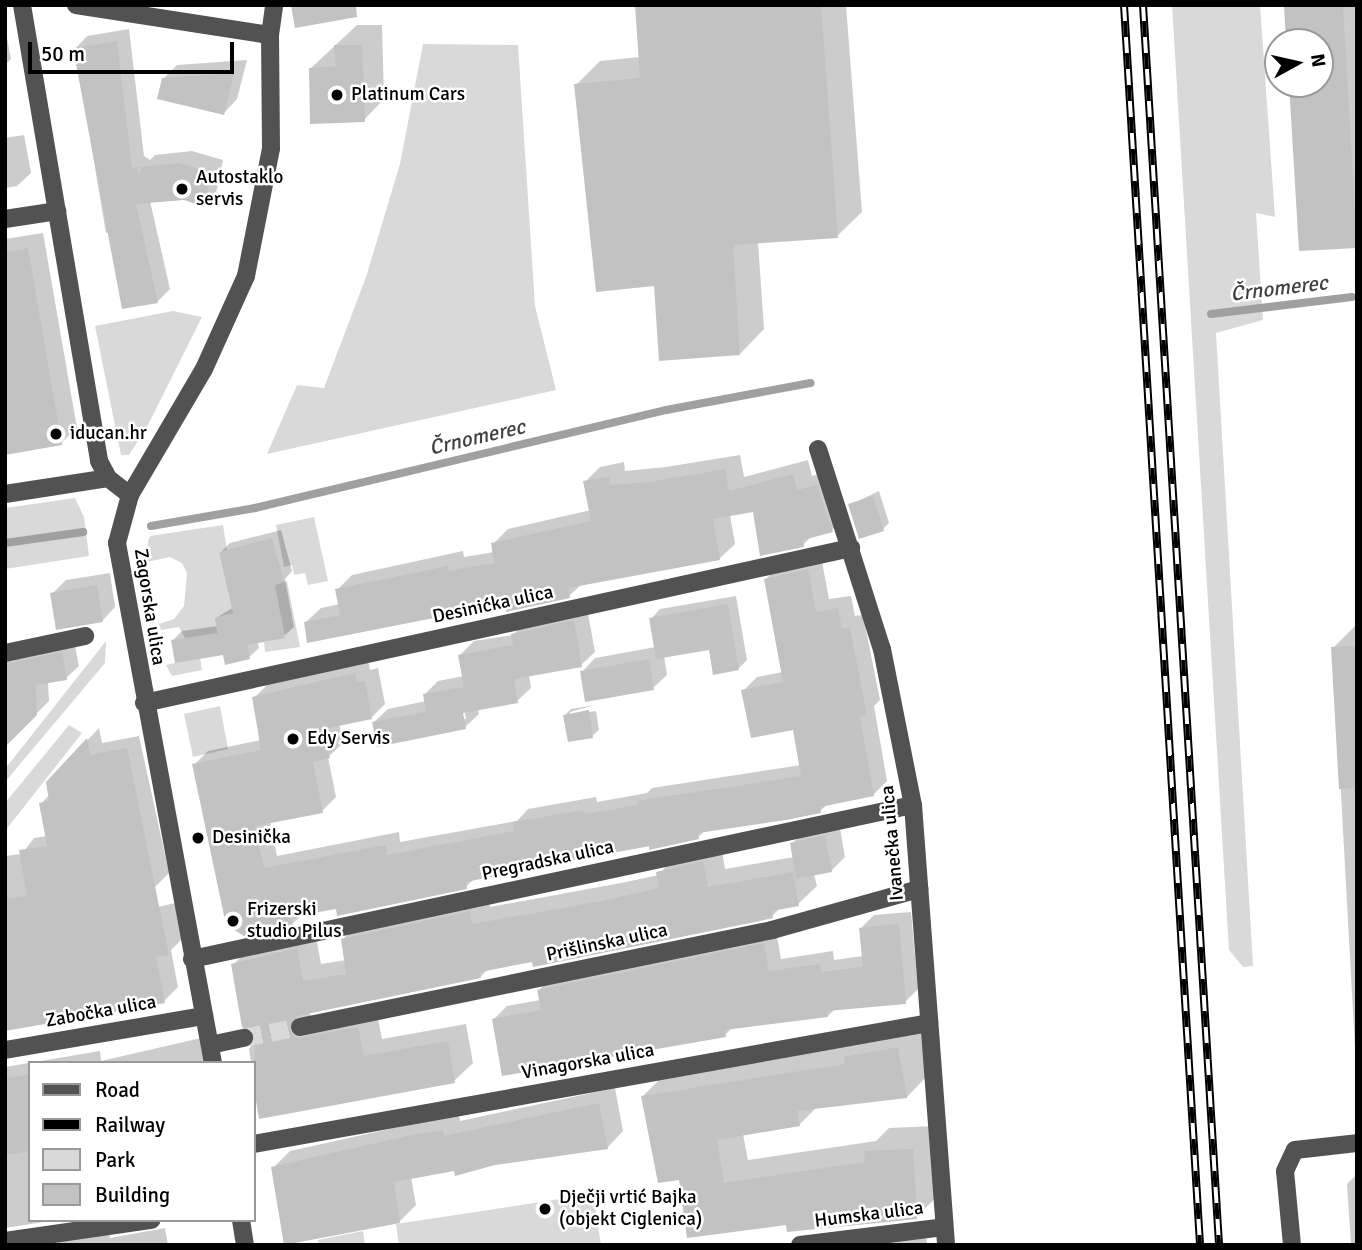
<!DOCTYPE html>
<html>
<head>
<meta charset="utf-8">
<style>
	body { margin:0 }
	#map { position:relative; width:1362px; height:1250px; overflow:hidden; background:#fff; font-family:Signika,sans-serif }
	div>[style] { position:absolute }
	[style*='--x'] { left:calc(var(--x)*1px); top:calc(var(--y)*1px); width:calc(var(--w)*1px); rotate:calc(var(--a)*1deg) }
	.green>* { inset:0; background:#d9d9d9 }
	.shadow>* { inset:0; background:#0003 }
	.stream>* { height:8px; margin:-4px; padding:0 4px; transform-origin:4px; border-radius:4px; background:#a0a0a0 }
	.building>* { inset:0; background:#c2c2c2 }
	.minor-tunnel>* { height:18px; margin-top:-9px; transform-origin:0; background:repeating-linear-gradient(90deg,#d9d9d9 0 18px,transparent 0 27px) }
	.minor>* { height:18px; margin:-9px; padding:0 9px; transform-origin:9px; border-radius:9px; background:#525252 }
	.rail>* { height:8px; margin-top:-4px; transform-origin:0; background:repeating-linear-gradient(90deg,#fff 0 16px,#000 0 32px); box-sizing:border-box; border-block:2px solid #000 }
	.dots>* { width:19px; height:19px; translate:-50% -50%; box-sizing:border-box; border:4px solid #fff; border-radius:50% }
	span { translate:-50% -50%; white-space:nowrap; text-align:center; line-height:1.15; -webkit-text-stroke:5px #fff; paint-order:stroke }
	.poi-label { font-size:19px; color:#000 }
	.left { translate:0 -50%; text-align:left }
	.street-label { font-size:19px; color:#000 }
	.water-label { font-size:21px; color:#414141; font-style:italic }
	.frame { position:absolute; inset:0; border:7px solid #000; pointer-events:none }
	.legend { position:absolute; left:28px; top:1061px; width:228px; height:161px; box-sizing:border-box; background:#fff; border:2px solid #999; margin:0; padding:9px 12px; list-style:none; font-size:21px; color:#000 }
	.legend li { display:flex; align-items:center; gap:14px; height:35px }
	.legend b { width:35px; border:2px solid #999 }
	.north { position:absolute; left:1264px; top:28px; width:70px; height:70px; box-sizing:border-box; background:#fff; border:2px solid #999; border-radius:50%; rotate:82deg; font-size:19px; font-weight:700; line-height:28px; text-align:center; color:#000 }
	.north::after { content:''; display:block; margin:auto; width:24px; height:32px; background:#000; clip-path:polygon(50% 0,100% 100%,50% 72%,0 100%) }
	.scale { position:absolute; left:28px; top:42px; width:206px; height:32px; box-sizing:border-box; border:4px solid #000; border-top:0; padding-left:9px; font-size:21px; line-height:24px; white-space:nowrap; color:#000; -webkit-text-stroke:5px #fff; paint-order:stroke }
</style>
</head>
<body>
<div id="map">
	<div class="green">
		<i style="clip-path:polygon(1172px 5px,1260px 5px,1275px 217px,1256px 213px,1263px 320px,1216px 333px,1253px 966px,1243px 967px,1229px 950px)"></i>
		<i style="clip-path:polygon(423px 44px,518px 45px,535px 306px,556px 390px,267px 454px,297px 385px,324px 388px,366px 277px,400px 164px)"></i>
		<i style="clip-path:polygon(173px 311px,202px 317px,147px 427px,129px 455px,121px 455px,95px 326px)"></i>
		<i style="clip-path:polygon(75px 498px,84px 517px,89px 556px,5px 569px,5px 508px)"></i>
		<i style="clip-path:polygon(314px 517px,328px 581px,308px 585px,305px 573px,294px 575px,292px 565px,284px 567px,276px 525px)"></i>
		<i style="clip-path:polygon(223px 525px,227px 550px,219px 552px,240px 612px,214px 618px,219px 639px,198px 644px,202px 670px,172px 676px,166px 665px,188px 660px,185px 638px,179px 627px,161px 630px,159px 624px,174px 619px,184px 606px,187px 573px,182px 563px,170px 557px,147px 562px,148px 541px,150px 536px)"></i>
		<i style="clip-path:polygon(287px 581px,300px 647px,265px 652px,264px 642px,285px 637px,281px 617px,260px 622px,257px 590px)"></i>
		<i style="clip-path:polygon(106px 641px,105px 663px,5px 782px,5px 769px)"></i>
		<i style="clip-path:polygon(220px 706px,228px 749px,193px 757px,184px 714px)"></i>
		<i style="clip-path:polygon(69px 725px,82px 733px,5px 831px,5px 803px)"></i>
		<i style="clip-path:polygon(593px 1194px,601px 1245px,399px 1245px,396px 1224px)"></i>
		<i style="clip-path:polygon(363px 1231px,365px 1245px,319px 1245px,318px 1240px)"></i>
	</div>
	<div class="shadow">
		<i style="clip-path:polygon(637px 5px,846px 5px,862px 212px,837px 236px,758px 242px,764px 329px,740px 354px,656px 284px,576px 85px,600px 61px,640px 57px)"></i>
		<i style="clip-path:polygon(1285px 5px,1357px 5px,1357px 246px,1290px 84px,1320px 84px,1320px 42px,1288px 42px)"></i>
		<i style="clip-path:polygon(357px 25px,382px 25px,384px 99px,364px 120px,311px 68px)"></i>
		<i style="clip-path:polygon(5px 27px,11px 59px,5px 65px)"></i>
		<i style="clip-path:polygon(129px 29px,144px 156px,150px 160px,155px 155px,192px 151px,223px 160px,216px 193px,204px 205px,184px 199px,150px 201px,170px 289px,157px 302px,110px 232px,106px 233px,75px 49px,87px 36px)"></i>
		<i style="clip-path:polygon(247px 60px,237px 99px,224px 113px,163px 79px,177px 65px)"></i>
		<i style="clip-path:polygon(24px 135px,31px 173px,17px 186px,5px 188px,5px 138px)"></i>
		<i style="clip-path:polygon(43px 233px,77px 428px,61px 443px,5px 453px,5px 239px)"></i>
		<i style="clip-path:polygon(740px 455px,744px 477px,808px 460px,812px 476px,833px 470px,847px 515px,832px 530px,813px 535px,803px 545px,754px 510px,730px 515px,735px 544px,719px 559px,582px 584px,569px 596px,305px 623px,321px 608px,340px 604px,337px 590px,352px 575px,463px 551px,464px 557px,494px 552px,493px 544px,508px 529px,591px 510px,585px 482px,600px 467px,624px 462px,625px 471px,666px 467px)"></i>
		<i style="clip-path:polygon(879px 491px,889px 523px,883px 529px,850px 505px)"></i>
		<i style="clip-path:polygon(281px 530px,292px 571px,285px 579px,294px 627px,284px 636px,257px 641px,259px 648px,249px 657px,173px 640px,182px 631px,218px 626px,216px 618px,234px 607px,221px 552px,230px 543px)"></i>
		<i style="clip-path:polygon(821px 556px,829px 599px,851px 596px,855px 616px,863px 615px,880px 700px,874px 706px,887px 781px,873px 795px,828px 804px,820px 811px,706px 830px,698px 837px,474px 879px,466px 887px,304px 913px,292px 924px,194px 765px,208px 751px,261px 740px,254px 698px,268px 684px,368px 660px,370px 670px,378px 668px,385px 704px,371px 718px,339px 724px,343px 743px,328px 757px,336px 797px,322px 811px,270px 821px,277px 856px,399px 832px,400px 842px,517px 821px,528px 809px,596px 797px,597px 802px,647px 793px,652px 788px,801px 765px,794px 728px,743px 691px,757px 677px,783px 672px,766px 579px,780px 565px)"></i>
		<i style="clip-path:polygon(110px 573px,115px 607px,102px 621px,52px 594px,66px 580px)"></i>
		<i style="clip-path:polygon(736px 596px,747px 660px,738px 669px,710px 648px,664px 656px,667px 675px,653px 688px,582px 672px,595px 658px,656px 647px,651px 619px,660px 609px)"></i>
		<i style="clip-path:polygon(evenodd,587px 608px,595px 652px,581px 665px,529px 675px,531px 688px,517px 701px,478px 708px,479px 714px,465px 727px,374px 722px,388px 709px,426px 701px,425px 694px,438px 681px,464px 676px,460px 655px,474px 641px,513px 635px,526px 621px,587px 608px,463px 704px,466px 719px,463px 719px,463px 704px)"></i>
		<i style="clip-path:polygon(1357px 624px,1357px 1067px,1356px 1067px,1333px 648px)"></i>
		<i style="clip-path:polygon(74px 641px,79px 666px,66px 678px,48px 681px,49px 701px,5px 745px,5px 651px)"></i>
		<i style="clip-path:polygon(595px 705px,570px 712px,570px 715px,596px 711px,599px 730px,592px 736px,565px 715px,571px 709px)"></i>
		<i style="clip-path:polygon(99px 728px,102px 743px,139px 736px,169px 873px,156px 886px,5px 907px,5px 856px,22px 854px,34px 838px,47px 836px,41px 804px,50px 794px,47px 783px)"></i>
		<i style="clip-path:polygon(839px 823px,845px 857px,831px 871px,814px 874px,817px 886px,798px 904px,781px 907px,772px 916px,489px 968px,480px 977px,308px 1012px,316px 1021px,376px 1009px,382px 1039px,466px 1024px,473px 1063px,454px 1081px,260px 1117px,249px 1049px,258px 1036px,233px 965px,251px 947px,315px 931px,321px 964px,346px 960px,343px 939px,361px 921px,488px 894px,490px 907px,621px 883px,659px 875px,676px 854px,721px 844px,725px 869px,794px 857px,792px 844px,805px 830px)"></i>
		<i style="clip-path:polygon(175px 903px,182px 939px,171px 950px,178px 987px,164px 1001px,5px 942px)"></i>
		<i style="clip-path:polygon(911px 912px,918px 989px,905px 1002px,835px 1009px,828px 1016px,733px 1027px,725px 1035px,494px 1019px,507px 1006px,541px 1000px,539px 990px,552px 977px,776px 931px,781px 959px,833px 951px,834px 960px,863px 956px,861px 928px,874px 915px)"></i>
		<i style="clip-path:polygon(922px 1024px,930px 1073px,907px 1097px,817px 1107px,799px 1125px,743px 1134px,748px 1160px,876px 1141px,889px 1128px,936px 1126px,940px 1194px,916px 1217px,789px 1230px,788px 1223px,681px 1178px,643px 1096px,666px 1073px)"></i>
		<i style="clip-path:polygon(201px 1038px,206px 1063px,30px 1063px,30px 1220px,57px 1220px,5px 1228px,5px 1067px,100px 1051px,101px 1061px)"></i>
		<i style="clip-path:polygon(615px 1088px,623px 1131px,607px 1148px,411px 1177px,416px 1205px,400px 1221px,273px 1168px,290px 1151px,425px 1121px,459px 1115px,460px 1121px)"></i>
		<i style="clip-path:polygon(1357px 1174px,1357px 1245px,1351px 1245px,1347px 1184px)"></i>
		<i style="clip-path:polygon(107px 1223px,110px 1238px,165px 1228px,168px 1245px,5px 1245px)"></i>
		<i style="clip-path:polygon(925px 1224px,927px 1245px,831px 1245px)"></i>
	</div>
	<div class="stream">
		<i style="--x:1211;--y:314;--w:142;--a:-6.9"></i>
		<i style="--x:151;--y:526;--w:106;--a:-9.8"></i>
		<i style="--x:255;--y:508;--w:423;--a:-13.4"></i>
		<i style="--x:666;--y:410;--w:147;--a:-10.6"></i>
		<i style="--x:5;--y:543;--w:79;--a:-8"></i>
	</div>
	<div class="building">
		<i style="clip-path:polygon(291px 5px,356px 5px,357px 17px,295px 28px)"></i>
		<i style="clip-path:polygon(635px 5px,821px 5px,838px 238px,733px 245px,740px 355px,659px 361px,654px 286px,596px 292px,574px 84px,640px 78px)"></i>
		<i style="clip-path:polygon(1284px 5px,1343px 5px,1357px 248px,1299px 251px,1289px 84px,1320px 84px,1320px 42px,1286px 42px)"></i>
		<i style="clip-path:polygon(117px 41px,132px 168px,137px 167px,139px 176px,141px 167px,179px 163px,211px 173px,204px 207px,184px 200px,136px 204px,158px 303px,122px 309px,73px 48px)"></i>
		<i style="clip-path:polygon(334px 45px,362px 45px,365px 122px,310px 124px,309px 68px,336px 66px)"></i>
		<i style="clip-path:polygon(234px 73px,224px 115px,157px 99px,162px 78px)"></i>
		<i style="clip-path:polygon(28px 248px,62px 445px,5px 455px,5px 252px)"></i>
		<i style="clip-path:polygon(725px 469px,729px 491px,793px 474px,797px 490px,817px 485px,833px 532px,803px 540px,804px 547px,760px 556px,753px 512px,713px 519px,720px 560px,568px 588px,570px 598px,506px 612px,505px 604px,307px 643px,304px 622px,340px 615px,335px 589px,448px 566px,449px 571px,494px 563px,491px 543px,591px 521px,583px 481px,609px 477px,610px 485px,650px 482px)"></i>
		<i style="clip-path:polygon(873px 496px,884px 531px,859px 539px,848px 504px)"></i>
		<i style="clip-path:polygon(272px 538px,284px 582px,275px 585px,285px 638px,247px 645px,250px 659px,225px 665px,223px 655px,175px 663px,171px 640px,218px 633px,214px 618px,233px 613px,219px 552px)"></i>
		<i style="clip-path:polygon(808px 569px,816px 612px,838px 608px,842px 629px,850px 628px,867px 715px,860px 716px,874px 796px,820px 807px,821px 813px,786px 820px,698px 833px,699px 839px,649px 850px,649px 846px,591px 856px,466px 882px,467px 889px,337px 916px,336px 909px,291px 917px,293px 926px,244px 936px,226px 925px,192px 764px,261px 750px,252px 697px,355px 673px,357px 682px,365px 681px,372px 719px,324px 729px,330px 758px,313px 762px,323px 813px,255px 826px,264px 868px,386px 845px,387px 855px,514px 831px,513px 822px,583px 810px,584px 814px,638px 805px,637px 801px,801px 776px,793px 730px,751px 738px,741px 690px,783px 682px,764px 579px)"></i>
		<i style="clip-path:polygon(97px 585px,103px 622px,56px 630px,50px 593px)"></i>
		<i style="clip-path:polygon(728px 604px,739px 670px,713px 675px,709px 650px,656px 659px,649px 618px)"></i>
		<i style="clip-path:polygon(574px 620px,582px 667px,514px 679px,518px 703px,463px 713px,466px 729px,377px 747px,372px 722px,426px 712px,423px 694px,464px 687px,458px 655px,513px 645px,511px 634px)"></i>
		<i style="clip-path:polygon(1357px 646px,1357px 788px,1339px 789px,1331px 647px)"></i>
		<i style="clip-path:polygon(62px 652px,67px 680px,36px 685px,37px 715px,5px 747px,5px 664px)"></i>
		<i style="clip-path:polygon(649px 659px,654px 690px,585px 702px,580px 671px)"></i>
		<i style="clip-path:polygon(589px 710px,593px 738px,568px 742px,563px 715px)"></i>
		<i style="clip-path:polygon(87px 738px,90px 755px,127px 748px,169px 955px,156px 957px,165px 1003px,5px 1031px,5px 898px,27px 896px,19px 850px,47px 846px,39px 803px,49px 801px,46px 782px)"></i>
		<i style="clip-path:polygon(825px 835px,832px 872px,796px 879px,790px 843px)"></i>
		<i style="clip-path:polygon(703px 861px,708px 887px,793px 872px,799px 906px,772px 911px,773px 918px,760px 921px,533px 967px,532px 962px,480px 972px,481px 978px,297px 1016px,289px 1029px,297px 1038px,358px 1027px,364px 1056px,448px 1041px,455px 1083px,259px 1119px,254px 1089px,255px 1036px,242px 1027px,231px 964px,297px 948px,303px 981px,346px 974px,341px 939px,470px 911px,472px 924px,602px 901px,659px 888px,656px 872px)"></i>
		<i style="clip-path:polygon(899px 924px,906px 1004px,827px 1011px,828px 1017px,725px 1030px,726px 1037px,502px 1076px,492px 1019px,541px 1010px,537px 990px,764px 943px,769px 971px,820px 964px,821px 972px,863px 967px,859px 928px)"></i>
		<i style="clip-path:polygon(898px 1047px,907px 1098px,797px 1111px,800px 1126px,717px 1140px,724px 1183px,865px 1162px,864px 1151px,913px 1149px,917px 1219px,787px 1232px,786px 1225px,687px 1238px,679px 1180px,658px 1183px,641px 1096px,845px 1064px,844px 1057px)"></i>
		<i style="clip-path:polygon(30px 1074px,30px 1151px,5px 1155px,5px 1078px)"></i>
		<i style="clip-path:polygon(599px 1103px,608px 1149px,495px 1165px,455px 1176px,454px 1171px,394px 1182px,400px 1223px,284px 1245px,271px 1167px,407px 1136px,443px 1130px,444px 1136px)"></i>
	</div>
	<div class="minor-tunnel">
		<i style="--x:244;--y:1038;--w:57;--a:-11.1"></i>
	</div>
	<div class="minor">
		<i style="--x:22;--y:5;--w:462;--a:80.4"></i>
		<i style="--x:99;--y:461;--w:19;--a:62"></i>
		<i style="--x:108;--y:478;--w:28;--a:38"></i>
		<i style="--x:76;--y:5;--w:196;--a:8.8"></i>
		<i style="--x:5;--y:219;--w:53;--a:-8.7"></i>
		<i style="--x:818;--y:449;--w:210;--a:72.3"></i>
		<i style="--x:882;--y:649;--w:159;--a:78.8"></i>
		<i style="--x:913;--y:805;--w:441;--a:85.7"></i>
		<i style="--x:5;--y:494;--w:104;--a:-8.8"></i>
		<i style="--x:5;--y:653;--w:82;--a:-12"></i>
		<i style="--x:144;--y:703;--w:724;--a:-12.37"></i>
		<i style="--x:192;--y:959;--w:737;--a:-12.06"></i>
		<i style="--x:300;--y:1027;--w:482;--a:-11.6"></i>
		<i style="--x:772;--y:930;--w:153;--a:-15.6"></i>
		<i style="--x:210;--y:1045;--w:35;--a:-12"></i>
		<i style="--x:5;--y:1050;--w:202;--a:-9.7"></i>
		<i style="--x:213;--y:1063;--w:529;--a:-100.46"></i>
		<i style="--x:117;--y:543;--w:50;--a:-74.8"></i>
		<i style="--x:130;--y:495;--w:146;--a:-59.6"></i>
		<i style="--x:204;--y:369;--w:102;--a:-65.7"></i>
		<i style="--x:246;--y:276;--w:130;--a:-78.9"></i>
		<i style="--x:271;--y:148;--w:113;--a:-90.5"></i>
		<i style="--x:270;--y:35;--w:30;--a:-82"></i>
		<i style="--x:254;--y:1144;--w:686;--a:-10.16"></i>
		<i style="--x:241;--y:1220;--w:25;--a:81"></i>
		<i style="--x:5;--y:1241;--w:148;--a:-8.2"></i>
		<i style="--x:800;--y:1245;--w:145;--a:-7.1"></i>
		<i style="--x:1292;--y:1245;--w:74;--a:-95.4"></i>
		<i style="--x:1285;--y:1171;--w:23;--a:-65"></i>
		<i style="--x:1295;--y:1150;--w:62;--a:-6.4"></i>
	</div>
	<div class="rail">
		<i style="--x:1124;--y:5;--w:1242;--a:86.49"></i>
		<i style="--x:1143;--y:5;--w:1242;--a:86.49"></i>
	</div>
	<div class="dots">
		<i style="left:337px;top:95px;background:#000"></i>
		<i style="left:182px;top:189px;background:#000"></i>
		<i style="left:56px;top:434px;background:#000"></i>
		<i style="left:293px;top:739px;background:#000"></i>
		<i style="left:198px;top:838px;background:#000"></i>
		<i style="left:233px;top:921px;background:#000"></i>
		<i style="left:545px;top:1209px;background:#000"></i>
	</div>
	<div class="poi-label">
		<span class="left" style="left:351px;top:95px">Platinum Cars</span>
		<span class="left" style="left:196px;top:189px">Autostaklo<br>servis</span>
		<span class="left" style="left:70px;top:434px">iducan.hr</span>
		<span class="left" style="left:307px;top:739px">Edy Servis</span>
		<span class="left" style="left:212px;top:838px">Desinička</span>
		<span class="left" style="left:247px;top:921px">Frizerski<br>studio Pilus</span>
		<span class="left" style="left:559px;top:1209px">Dječji vrtić Bajka<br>(objekt Ciglenica)</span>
	</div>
	<div class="street-label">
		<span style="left:493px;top:605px;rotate:-12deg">Desinićka ulica</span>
		<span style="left:149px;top:607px;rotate:81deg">Zagorska ulica</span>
		<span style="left:893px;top:843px;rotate:-95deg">Ivanečka ulica</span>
		<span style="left:548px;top:861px;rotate:-12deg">Pregradska ulica</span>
		<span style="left:607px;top:943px;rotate:-12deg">Prišlinska ulica</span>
		<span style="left:101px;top:1012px;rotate:-10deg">Zabočka ulica</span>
		<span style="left:588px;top:1062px;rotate:-10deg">Vinagorska ulica</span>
		<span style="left:869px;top:1215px;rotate:-7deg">Humska ulica</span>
	</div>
	<div class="water-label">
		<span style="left:1279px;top:288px;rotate:-7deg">Črnomerec</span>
		<span style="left:477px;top:437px;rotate:-13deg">Črnomerec</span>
	</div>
	<div class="frame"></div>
	<ul class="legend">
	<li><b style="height:9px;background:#525252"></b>Road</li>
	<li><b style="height:9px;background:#000"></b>Railway</li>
	<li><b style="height:19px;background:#d9d9d9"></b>Park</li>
	<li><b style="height:19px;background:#c2c2c2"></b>Building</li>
	</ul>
	<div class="north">N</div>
	<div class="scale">50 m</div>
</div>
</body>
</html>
